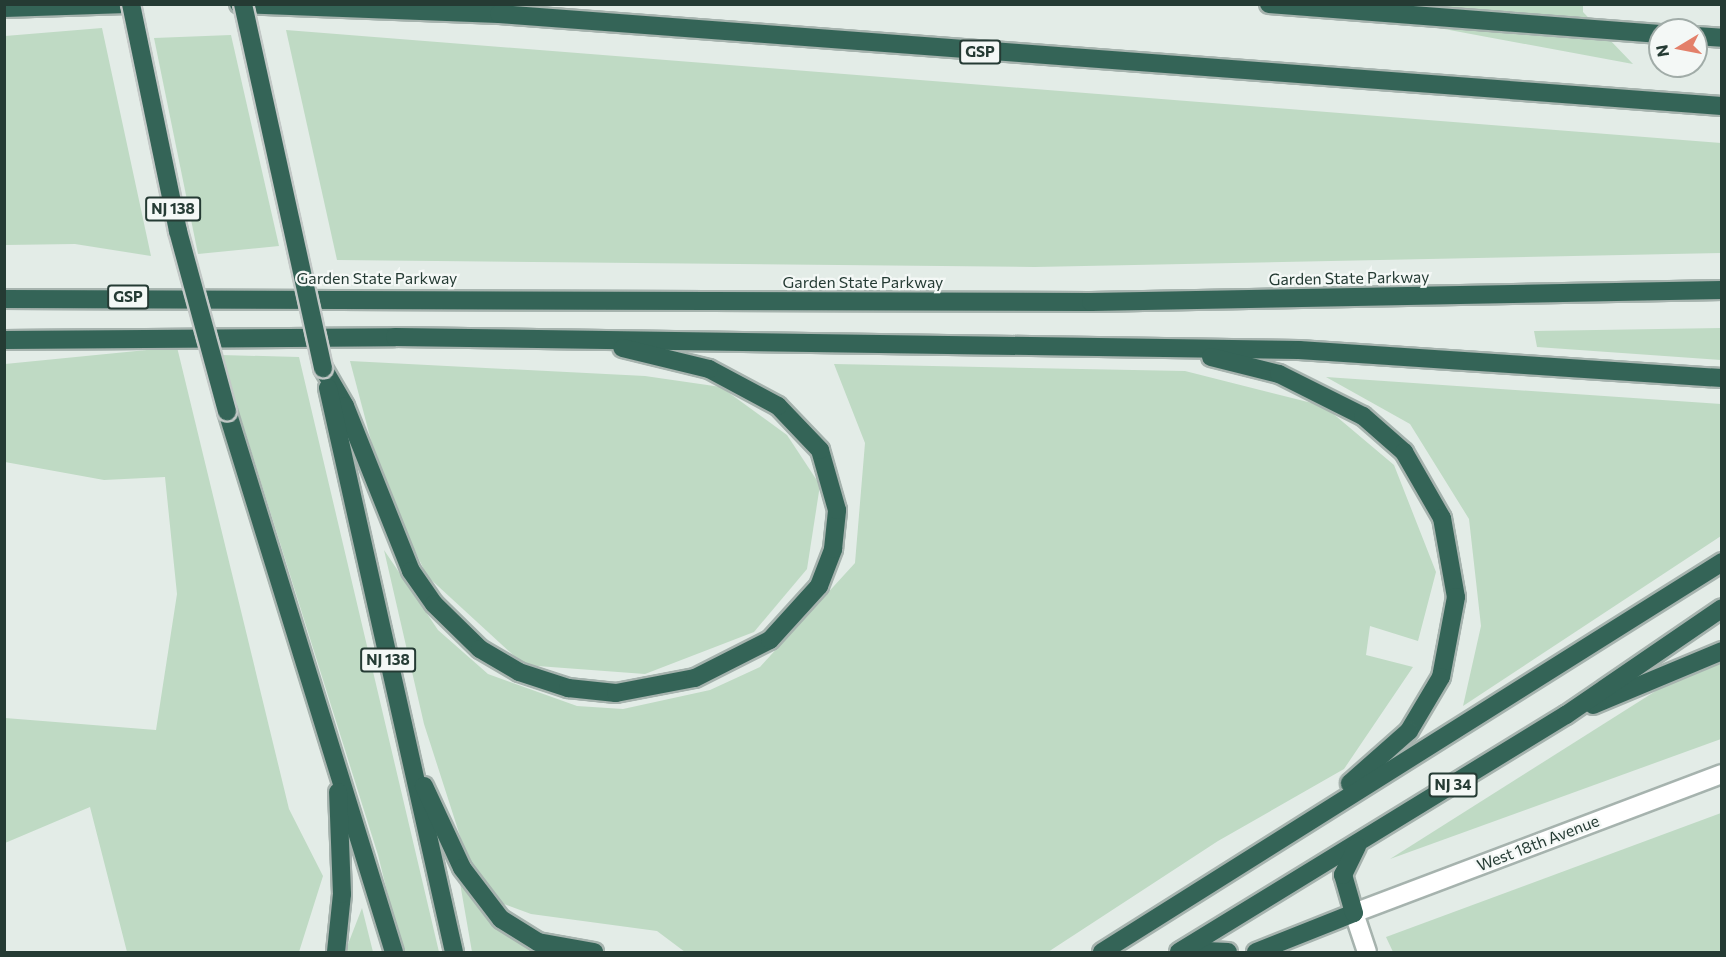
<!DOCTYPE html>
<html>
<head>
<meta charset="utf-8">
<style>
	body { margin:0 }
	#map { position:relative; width:1726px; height:957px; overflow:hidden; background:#e3ece7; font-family:Commissioner,sans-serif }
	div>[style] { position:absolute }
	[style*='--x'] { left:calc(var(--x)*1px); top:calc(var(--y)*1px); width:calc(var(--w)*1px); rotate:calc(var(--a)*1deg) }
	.green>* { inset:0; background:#bfdac4 }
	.roads { filter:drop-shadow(2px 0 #a6b3ae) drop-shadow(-2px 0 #a6b3ae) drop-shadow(0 2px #a6b3ae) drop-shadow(0 -2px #a6b3ae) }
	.minor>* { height:18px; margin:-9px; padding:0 9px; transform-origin:9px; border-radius:9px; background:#fff }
	.highway>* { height:18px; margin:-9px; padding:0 9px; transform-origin:9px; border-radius:9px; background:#346457 }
	.bridges { filter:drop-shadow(2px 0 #c2c8c6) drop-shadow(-2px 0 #c2c8c6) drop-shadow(0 2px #c2c8c6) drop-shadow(0 -2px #c2c8c6) }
	.highway-bridge>* { height:18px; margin:-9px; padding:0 9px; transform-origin:9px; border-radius:9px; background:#346457 }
	span { translate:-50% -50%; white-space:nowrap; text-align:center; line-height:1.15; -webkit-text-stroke:4.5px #f4f8f6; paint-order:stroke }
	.shield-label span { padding:2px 4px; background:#f4f8f6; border:2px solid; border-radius:4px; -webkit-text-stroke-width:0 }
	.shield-label { font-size:15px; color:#253b34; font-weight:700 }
	.street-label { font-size:16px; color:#253b34 }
	.frame { position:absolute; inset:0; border:6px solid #253b34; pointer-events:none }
	.north { position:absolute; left:1648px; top:18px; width:60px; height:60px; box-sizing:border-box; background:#f4f8f6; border:2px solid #a1aca8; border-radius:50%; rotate:260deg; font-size:16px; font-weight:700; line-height:24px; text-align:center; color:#253b34 }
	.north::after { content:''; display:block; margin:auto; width:21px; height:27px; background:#e3806a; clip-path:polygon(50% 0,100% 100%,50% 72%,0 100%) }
</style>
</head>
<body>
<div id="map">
	<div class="green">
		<i style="clip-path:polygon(1315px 5px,1583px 5px,1583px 12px,1633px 64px)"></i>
		<i style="clip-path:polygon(102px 28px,151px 256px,75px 244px,5px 245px,5px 36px)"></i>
		<i style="clip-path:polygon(286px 30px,1721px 143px,1721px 253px,1034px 267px,337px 260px)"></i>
		<i style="clip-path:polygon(231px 35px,279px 246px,198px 254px,154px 38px)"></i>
		<i style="clip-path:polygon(1721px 328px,1721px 360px,1537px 347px,1534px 331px)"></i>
		<i style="clip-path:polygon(177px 347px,289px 809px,323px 876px,299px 952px,127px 952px,90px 807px,5px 843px,5px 718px,156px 730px,177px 594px,165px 477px,104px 480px,5px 462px,5px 364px)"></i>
		<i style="clip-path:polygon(221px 355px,299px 357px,439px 952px,402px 952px,378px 855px)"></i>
		<i style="clip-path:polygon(350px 361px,645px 376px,721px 387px,787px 435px,820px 485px,807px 569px,754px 632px,645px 674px,524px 665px,427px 576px,382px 482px)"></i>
		<i style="clip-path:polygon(834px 364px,1185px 371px,1324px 406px,1394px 465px,1436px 572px,1418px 641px,1370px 626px,1366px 655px,1413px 667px,1344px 769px,1218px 841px,1048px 952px,685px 952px,657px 931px,531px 914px,479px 895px,424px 724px,384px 550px,438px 630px,488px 674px,577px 706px,623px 709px,710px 690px,760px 667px,855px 563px,865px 443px)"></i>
		<i style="clip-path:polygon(1326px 377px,1721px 404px,1721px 536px,1463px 706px,1481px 626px,1469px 519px,1410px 424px)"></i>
		<i style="clip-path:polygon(1721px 658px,1721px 739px,1390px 859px,1700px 663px)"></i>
		<i style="clip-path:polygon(1721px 813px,1721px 952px,1393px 952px,1386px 937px)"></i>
		<i style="clip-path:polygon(460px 883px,498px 930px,538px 952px,472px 952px)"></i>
		<i style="clip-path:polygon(362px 908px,373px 952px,345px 952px)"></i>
	</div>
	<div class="roads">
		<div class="minor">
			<i style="--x:1367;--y:952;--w:41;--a:-108.4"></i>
			<i style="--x:1354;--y:913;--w:393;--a:-20.7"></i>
		</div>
		<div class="highway">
			<i style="--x:239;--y:4;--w:260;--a:2.2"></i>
			<i style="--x:499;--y:14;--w:1226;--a:4.3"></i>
			<i style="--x:1269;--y:4;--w:392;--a:4.4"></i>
			<i style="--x:4;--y:8;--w:123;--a:-1.9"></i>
			<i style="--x:1696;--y:36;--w:26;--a:4"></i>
			<i style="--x:4;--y:299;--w:1087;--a:0.16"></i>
			<i style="--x:1091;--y:302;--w:631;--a:-1.09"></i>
			<i style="--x:4;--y:340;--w:391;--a:-0.4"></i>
			<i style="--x:395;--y:337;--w:904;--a:0.82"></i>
			<i style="--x:1299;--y:350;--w:424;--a:3.8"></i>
			<i style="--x:1211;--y:357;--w:70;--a:14"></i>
			<i style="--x:1279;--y:374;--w:94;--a:26.6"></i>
			<i style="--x:1363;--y:416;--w:55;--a:41.3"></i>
			<i style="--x:1404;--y:452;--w:76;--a:60.1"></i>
			<i style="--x:1442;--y:518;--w:80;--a:80"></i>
			<i style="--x:1456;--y:597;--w:81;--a:100.6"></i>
			<i style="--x:1441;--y:677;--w:63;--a:120.7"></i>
			<i style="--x:1409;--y:731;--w:79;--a:138.6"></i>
			<i style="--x:323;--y:368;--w:44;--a:59.9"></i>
			<i style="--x:345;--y:406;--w:178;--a:68.2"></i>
			<i style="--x:411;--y:571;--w:40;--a:55.1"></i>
			<i style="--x:434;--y:604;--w:64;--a:44.4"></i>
			<i style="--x:480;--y:649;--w:45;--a:30.5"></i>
			<i style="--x:519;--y:672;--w:52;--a:18.1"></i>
			<i style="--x:568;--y:688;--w:48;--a:5.9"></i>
			<i style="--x:616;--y:693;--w:80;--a:-10.8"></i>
			<i style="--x:695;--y:678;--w:84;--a:-26.9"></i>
			<i style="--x:770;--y:640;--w:73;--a:-47.8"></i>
			<i style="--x:819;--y:586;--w:40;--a:-69"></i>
			<i style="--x:833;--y:549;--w:39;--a:-84"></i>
			<i style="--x:837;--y:510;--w:62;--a:-105.8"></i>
			<i style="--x:820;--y:450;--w:61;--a:-133.7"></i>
			<i style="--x:778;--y:406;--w:78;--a:-151.8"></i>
			<i style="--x:709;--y:369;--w:89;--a:-166.4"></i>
			<i style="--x:328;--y:388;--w:578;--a:77.41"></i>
			<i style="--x:227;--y:411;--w:566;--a:72.85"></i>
			<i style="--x:1593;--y:705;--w:140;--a:-22.7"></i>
			<i style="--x:424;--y:786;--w:90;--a:65.1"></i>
			<i style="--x:462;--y:868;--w:64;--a:52.6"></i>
			<i style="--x:501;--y:919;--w:44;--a:31.9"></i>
			<i style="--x:538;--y:942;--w:57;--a:10.1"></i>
			<i style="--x:1183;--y:950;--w:45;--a:2.5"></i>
			<i style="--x:336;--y:952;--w:58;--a:-84.1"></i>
			<i style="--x:342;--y:894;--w:102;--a:-92.2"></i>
			<i style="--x:1102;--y:952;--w:732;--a:-32.17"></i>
			<i style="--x:1179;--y:952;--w:454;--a:-31.5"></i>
			<i style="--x:1566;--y:715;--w:189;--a:-34.4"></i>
			<i style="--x:1256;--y:952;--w:105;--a:-21.7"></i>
			<i style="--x:1354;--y:913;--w:40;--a:-106"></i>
			<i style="--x:1343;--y:875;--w:32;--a:-64"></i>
		</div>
	</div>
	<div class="bridges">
		<div class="highway-bridge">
			<i style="--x:131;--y:4;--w:232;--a:78.3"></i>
			<i style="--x:178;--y:231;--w:187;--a:74.8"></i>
			<i style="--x:243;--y:4;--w:373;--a:77.6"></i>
		</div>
	</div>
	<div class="shield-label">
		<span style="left:980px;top:52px">GSP</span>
		<span style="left:173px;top:209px">NJ 138</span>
		<span style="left:128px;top:297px">GSP</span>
		<span style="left:388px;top:660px">NJ 138</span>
		<span style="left:1453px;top:785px">NJ 34</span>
	</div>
	<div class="street-label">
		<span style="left:377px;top:278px">Garden State Parkway</span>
		<span style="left:1349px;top:278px;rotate:-1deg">Garden State Parkway</span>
		<span style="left:863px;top:282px">Garden State Parkway</span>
		<span style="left:1538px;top:843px;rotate:-21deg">West 18th Avenue</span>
	</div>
	<div class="frame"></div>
	<div class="north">N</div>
</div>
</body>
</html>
